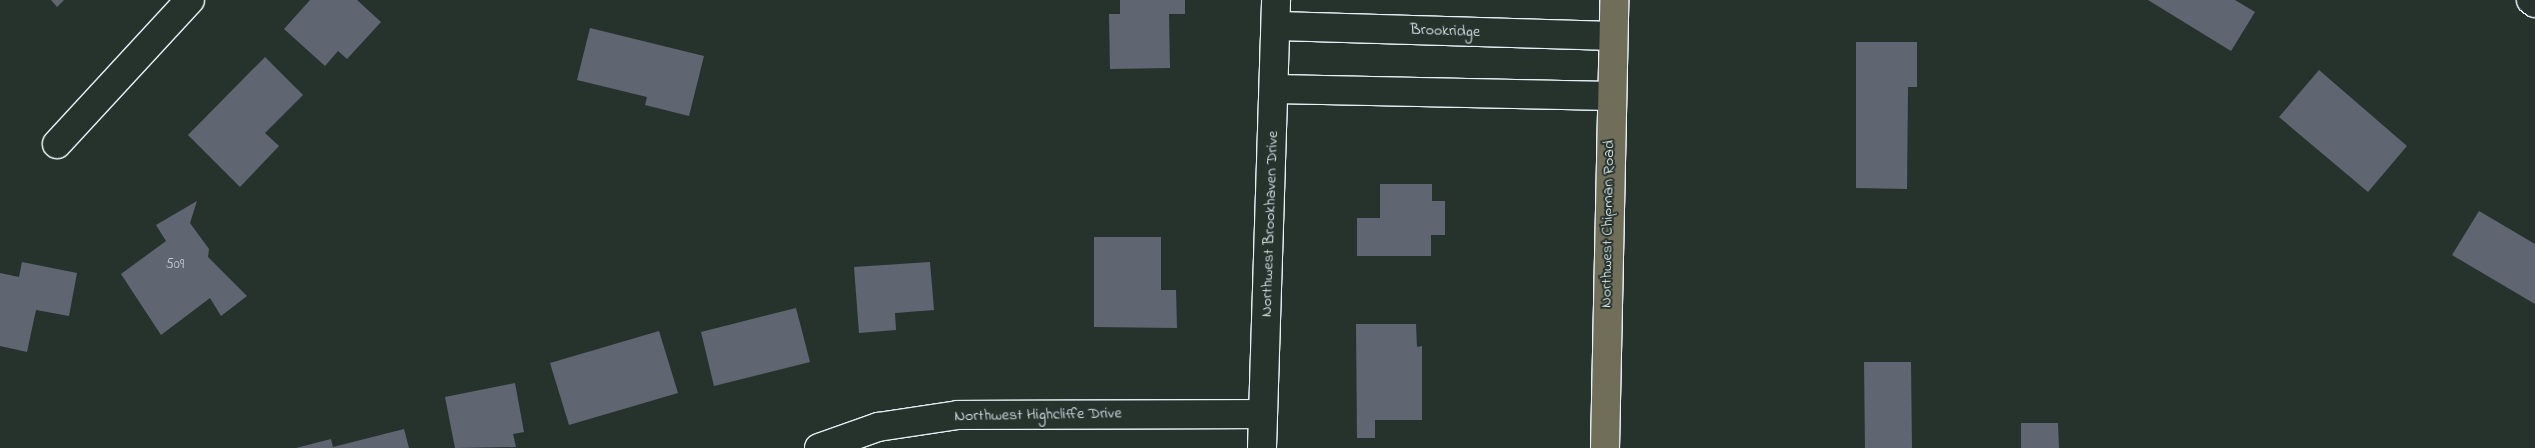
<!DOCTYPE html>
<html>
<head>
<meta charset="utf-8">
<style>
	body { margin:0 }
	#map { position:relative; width:2535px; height:448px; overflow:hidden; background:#26332d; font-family:"Indie Flower",sans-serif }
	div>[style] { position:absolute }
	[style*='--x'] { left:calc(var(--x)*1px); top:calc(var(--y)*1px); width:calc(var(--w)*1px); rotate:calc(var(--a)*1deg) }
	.building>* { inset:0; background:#606572 }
	.roads { filter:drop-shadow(1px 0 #e8f1f8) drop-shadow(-1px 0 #e8f1f8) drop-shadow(0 1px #e8f1f8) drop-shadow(0 -1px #e8f1f8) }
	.minor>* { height:28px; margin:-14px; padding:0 14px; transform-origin:14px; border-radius:14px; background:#26332d }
	.major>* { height:28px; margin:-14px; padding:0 14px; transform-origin:14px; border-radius:14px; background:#706e59 }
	span { translate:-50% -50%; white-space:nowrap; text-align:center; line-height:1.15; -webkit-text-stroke:4px #26332d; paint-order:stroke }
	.number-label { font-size:14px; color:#c6ced6 }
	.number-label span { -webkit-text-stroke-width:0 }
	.street-label { font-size:16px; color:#e8f1f8 }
</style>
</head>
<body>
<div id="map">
	<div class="building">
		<i style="clip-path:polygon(51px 0,64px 0,57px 7px)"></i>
		<i style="clip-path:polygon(310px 0,357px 0,381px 22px,347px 59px,338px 51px,325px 66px,284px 29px)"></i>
		<i style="clip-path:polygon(1120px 0,1185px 0,1185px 14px,1169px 14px,1170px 68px,1110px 69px,1109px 14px,1120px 14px)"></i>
		<i style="clip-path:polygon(2148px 0,2235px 0,2255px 12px,2231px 51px)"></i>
		<i style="clip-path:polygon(590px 28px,704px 56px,689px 116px,645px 105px,647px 97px,577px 80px)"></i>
		<i style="clip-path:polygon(1856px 42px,1917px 42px,1917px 87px,1908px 87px,1907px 189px,1856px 188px)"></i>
		<i style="clip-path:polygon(265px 57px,303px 95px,265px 133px,279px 146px,240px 187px,188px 135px)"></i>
		<i style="clip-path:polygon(2319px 70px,2407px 146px,2368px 192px,2279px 117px)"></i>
		<i style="clip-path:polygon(1380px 184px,1432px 184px,1432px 201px,1445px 201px,1445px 235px,1431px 235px,1431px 256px,1357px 256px,1357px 218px,1380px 218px)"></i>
		<i style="clip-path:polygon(197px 201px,190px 223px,209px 249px,208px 257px,247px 296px,221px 316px,210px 298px,161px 335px,121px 274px,166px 241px,156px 225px)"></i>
		<i style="clip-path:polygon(2479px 211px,2535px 244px,2535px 304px,2452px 255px)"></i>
		<i style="clip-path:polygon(1094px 237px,1161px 237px,1161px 290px,1176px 290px,1177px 328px,1094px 327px)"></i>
		<i style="clip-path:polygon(22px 262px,77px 273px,69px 316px,36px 310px,27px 352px,0 346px,0 273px,19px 277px)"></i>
		<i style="clip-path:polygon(930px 262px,934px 310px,895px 313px,896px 330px,859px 333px,854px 267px)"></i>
		<i style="clip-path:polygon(796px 308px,810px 362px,714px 386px,701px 332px)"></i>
		<i style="clip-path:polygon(1356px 324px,1416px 324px,1417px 347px,1422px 346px,1422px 420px,1375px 420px,1375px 438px,1357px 438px)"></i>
		<i style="clip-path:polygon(659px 331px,678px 393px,569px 425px,550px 363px)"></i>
		<i style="clip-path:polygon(1864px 362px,1911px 362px,1912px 448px,1865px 448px)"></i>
		<i style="clip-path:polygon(515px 383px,524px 432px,513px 434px,516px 447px,455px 448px,445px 397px)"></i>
		<i style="clip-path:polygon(2021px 423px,2058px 423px,2059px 448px,2021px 448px)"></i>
		<i style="clip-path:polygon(404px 429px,409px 448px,296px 448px,331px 439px,333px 447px)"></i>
	</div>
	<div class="roads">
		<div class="minor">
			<i style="--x:2531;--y:0;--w:5;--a:37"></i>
			<i style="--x:1278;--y:26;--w:335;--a:1.7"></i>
			<i style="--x:1275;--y:89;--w:336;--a:1.2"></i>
			<i style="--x:57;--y:144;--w:196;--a:-47.3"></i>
			<i style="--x:819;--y:448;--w:63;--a:-19.6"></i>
			<i style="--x:878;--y:427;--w:81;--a:-8.5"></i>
			<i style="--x:958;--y:415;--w:304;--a:-0.2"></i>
			<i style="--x:1262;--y:448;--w:448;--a:-88.2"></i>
		</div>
		<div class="major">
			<i style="--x:1605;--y:448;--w:448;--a:-88.8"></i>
		</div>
	</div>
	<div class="number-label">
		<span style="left:175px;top:265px">509</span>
	</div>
	<div class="street-label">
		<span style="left:1445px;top:31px;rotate:2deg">Brookridge</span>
		<span style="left:1270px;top:224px;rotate:-88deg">Northwest Brookhaven Drive</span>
		<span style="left:1608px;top:224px;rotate:-89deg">Northwest Chipman Road</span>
		<span style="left:1038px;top:415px;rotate:-1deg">Northwest Highcliffe Drive</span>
	</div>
</div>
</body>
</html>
